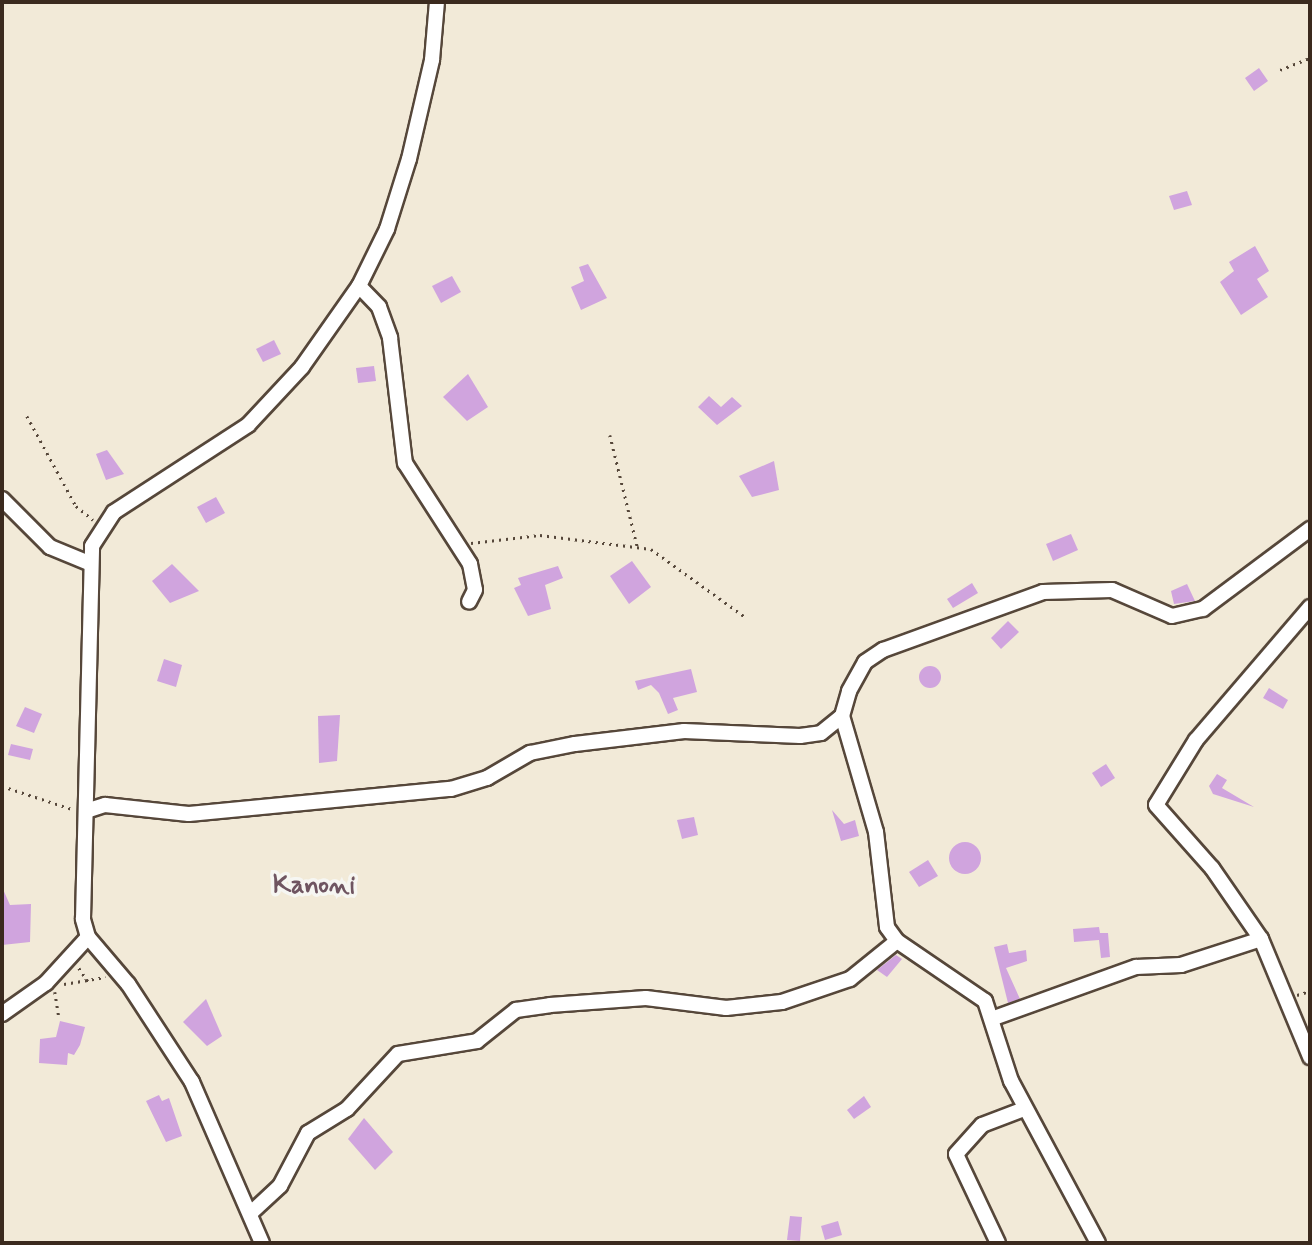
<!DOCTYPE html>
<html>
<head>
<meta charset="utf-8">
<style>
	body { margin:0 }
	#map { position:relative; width:1312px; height:1245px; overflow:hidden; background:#f2ead8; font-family:Mynerve,sans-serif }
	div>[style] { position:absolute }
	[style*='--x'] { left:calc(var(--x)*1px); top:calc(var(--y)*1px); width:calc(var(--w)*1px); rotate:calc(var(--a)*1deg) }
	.building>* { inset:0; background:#d0a4de }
	.round { border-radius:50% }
	.path>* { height:2.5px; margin-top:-1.25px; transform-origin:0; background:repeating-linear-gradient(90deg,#56473a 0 2px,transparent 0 7px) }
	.roads { filter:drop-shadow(2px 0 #56473a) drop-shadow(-2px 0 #56473a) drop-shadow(0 2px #56473a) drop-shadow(0 -2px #56473a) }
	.minor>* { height:14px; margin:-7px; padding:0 7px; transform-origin:7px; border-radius:7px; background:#fff }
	span { translate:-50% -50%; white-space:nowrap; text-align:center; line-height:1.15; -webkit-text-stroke:7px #f6f6f2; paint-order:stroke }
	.quarter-label { font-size:26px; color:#6f5561; font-weight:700 }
	.frame { position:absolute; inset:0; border:4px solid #3b2a1e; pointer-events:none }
</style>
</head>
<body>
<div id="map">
	<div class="building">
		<i style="clip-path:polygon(1259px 68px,1268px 81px,1254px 91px,1245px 78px)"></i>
		<i style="clip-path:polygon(1187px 191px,1192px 205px,1174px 210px,1169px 196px)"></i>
		<i style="clip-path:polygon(1255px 246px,1269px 271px,1257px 279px,1268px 297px,1241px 315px,1220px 282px,1234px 271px,1229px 262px)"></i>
		<i style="clip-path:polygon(588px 264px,607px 298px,581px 310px,571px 287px,584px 281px,579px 267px)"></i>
		<i style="clip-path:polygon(452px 276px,461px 292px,441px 303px,432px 286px)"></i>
		<i style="clip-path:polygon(274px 340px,281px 354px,263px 362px,256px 349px)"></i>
		<i style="clip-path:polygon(374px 366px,376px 381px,358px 383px,356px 368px)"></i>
		<i style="clip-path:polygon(468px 374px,488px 407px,467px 421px,443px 397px)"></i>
		<i style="clip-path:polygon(709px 396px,721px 407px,732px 397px,742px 406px,717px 425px,698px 407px)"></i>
		<i style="clip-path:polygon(107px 450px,124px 474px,106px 480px,96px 454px)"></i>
		<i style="clip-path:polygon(774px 461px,779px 490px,752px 497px,739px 476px)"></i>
		<i style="clip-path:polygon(216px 497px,225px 513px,206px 523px,197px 507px)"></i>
		<i style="clip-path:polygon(1071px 534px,1078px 550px,1053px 561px,1046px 544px)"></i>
		<i style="clip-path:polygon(632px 561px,651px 587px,629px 604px,610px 576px)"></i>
		<i style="clip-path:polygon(172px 564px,199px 591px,170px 603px,152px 581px)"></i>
		<i style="clip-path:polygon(558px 566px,563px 578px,545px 585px,551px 609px,528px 616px,514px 588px,521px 585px,518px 578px)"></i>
		<i style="clip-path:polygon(972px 583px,978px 593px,953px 608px,947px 599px)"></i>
		<i style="clip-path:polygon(1187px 584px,1195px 601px,1174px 604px,1171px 591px)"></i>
		<i style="clip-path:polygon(1008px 621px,1019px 632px,1001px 649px,991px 638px)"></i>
		<i style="clip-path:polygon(164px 659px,182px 665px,176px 687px,157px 681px)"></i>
		<i class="round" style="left:919px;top:666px;width:22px;height:22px"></i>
		<i style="clip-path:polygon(691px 669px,697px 692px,673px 698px,678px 710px,668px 714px,659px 693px,651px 685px,638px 690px,635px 681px)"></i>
		<i style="clip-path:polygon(1269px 688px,1288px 700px,1283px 709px,1263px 698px)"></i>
		<i style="clip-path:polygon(25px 707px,42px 714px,34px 733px,16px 726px)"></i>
		<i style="clip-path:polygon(340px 715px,337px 761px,319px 763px,318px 716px)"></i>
		<i style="clip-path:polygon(11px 744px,33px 749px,30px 760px,8px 755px)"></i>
		<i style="clip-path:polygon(1106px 764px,1115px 778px,1101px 787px,1092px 773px)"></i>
		<i style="clip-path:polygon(1217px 774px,1227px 780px,1222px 788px,1254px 807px,1213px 794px,1209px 786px)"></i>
		<i style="clip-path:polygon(832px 810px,844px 824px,855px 820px,859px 836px,841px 841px)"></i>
		<i style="clip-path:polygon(694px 817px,698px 835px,682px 839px,677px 820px)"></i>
		<i class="round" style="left:949px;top:842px;width:32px;height:32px"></i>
		<i style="clip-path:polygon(928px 860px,938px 876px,919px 887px,909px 872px)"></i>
		<i style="clip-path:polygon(2px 887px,10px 905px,31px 904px,30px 942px,2px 945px)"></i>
		<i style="clip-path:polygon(1099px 927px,1100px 933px,1108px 933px,1110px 957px,1101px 958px,1099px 940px,1074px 942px,1073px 929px)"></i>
		<i style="clip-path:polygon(1007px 944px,1009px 953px,1026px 950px,1027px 961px,1006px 968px,1020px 999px,1008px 1003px,994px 947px)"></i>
		<i style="clip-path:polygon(896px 955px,902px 959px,887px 977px,877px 970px)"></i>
		<i style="clip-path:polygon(206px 999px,222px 1036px,207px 1046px,183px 1022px)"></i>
		<i style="clip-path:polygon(60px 1021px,85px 1027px,80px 1045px,74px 1055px,68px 1053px,67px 1065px,39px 1063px,40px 1039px,56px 1037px)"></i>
		<i style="clip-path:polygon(159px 1095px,162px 1101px,169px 1098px,182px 1136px,166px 1142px,146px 1101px)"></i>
		<i style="clip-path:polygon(864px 1096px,871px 1107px,854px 1119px,847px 1110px)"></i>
		<i style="clip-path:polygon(364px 1118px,393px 1152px,375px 1170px,348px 1139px)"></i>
		<i style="clip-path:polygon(790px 1216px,802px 1217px,800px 1241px,787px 1240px)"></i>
		<i style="clip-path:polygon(838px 1221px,842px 1235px,825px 1240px,821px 1226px)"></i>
	</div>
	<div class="path">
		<i style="--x:1280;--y:70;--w:32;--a:-22"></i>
		<i style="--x:27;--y:416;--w:102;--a:61.4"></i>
		<i style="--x:76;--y:506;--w:22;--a:39"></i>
		<i style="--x:610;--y:435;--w:117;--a:76.2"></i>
		<i style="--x:471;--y:543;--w:69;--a:-6.6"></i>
		<i style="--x:540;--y:535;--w:112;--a:7.2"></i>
		<i style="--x:651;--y:549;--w:115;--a:35.8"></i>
		<i style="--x:2;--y:786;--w:74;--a:18.2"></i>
		<i style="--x:79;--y:968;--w:18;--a:56"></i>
		<i style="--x:64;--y:984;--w:42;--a:-9.7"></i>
		<i style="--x:55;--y:992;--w:25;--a:81"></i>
		<i style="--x:1297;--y:995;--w:14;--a:-17"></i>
	</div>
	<div class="roads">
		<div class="minor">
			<i style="--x:359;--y:286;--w:29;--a:46"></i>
			<i style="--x:379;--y:307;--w:33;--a:70"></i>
			<i style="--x:390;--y:338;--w:126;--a:83.2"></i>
			<i style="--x:405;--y:463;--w:120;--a:57.2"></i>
			<i style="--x:470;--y:564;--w:26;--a:79"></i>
			<i style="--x:475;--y:590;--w:13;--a:117"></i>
			<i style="--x:2;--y:499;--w:68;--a:45"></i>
			<i style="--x:50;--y:547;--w:44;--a:22.5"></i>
			<i style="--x:1310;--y:607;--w:175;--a:130.6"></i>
			<i style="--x:1196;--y:740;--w:76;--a:121.6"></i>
			<i style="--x:1156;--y:805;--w:84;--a:48.4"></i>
			<i style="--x:1212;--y:868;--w:86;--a:55.4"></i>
			<i style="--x:1261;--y:939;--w:128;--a:67.4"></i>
			<i style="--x:86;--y:811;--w:20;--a:-18"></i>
			<i style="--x:105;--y:805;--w:84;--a:6.1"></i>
			<i style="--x:189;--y:814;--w:263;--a:-5.5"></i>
			<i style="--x:451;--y:789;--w:38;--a:-17"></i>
			<i style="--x:487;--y:778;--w:50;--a:-30.2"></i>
			<i style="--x:530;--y:753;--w:46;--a:-11.3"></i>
			<i style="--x:575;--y:744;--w:110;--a:-6.8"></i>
			<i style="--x:684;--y:731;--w:116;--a:2.5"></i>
			<i style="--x:800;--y:736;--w:21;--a:-8"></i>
			<i style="--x:821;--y:733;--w:27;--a:-39"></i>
			<i style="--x:2;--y:1014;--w:54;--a:-35.2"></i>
			<i style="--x:46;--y:983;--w:62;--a:-47.6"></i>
			<i style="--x:994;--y:1018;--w:151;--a:-19.8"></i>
			<i style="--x:1136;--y:967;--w:45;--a:-2.5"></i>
			<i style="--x:1181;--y:965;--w:84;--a:-18"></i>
			<i style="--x:253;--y:1211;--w:37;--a:-43"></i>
			<i style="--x:280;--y:1186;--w:60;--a:-62.2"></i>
			<i style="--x:308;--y:1133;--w:46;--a:-31.6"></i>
			<i style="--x:347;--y:1109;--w:75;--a:-47.2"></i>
			<i style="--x:398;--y:1054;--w:80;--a:-9.3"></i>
			<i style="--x:477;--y:1041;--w:50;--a:-38.5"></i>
			<i style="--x:516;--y:1010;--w:34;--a:-8"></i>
			<i style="--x:550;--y:1005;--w:96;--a:-4.2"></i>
			<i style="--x:646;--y:998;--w:81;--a:7.1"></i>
			<i style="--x:726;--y:1008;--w:56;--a:-6.1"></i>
			<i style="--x:782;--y:1002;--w:72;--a:-18.7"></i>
			<i style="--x:850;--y:979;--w:60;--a:-39"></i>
			<i style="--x:262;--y:1243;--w:176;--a:-113.5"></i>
			<i style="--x:192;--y:1082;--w:117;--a:-123.1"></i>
			<i style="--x:128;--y:984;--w:62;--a:-130.4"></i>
			<i style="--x:88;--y:937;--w:19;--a:-106"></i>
			<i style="--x:83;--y:919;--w:373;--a:-88.6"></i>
			<i style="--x:92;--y:546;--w:40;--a:-57.1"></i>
			<i style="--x:114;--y:512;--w:160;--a:-33"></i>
			<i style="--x:248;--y:425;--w:79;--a:-47"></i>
			<i style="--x:302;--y:367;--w:99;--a:-54.9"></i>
			<i style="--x:359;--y:286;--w:64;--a:-63.8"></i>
			<i style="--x:387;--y:229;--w:73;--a:-72.6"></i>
			<i style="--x:409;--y:159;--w:102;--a:-76.9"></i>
			<i style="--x:432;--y:60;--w:58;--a:-85.1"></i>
			<i style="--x:998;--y:1243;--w:98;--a:-115.3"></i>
			<i style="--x:956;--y:1154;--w:39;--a:-48"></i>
			<i style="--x:982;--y:1125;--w:45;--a:-20.9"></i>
			<i style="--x:1098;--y:1243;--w:184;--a:-118.2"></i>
			<i style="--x:1011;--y:1081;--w:84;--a:-108"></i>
			<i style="--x:985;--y:1001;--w:107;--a:-145.7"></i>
			<i style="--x:897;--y:941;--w:17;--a:-126"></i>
			<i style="--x:887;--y:927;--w:96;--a:-96.6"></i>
			<i style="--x:876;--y:832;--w:121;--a:-106.3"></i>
			<i style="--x:842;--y:716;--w:26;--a:-74"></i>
			<i style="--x:849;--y:691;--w:33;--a:-61"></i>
			<i style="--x:865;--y:662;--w:22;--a:-34"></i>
			<i style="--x:883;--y:650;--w:170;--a:-19.9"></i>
			<i style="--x:1043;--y:592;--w:69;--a:-1.7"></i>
			<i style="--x:1112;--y:590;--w:65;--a:23.4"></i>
			<i style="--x:1172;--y:616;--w:32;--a:-13"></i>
			<i style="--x:1203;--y:609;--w:134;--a:-36.8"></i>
		</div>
	</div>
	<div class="quarter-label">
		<span style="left:314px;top:887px">Kanoni</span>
	</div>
	<div class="frame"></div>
</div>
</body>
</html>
